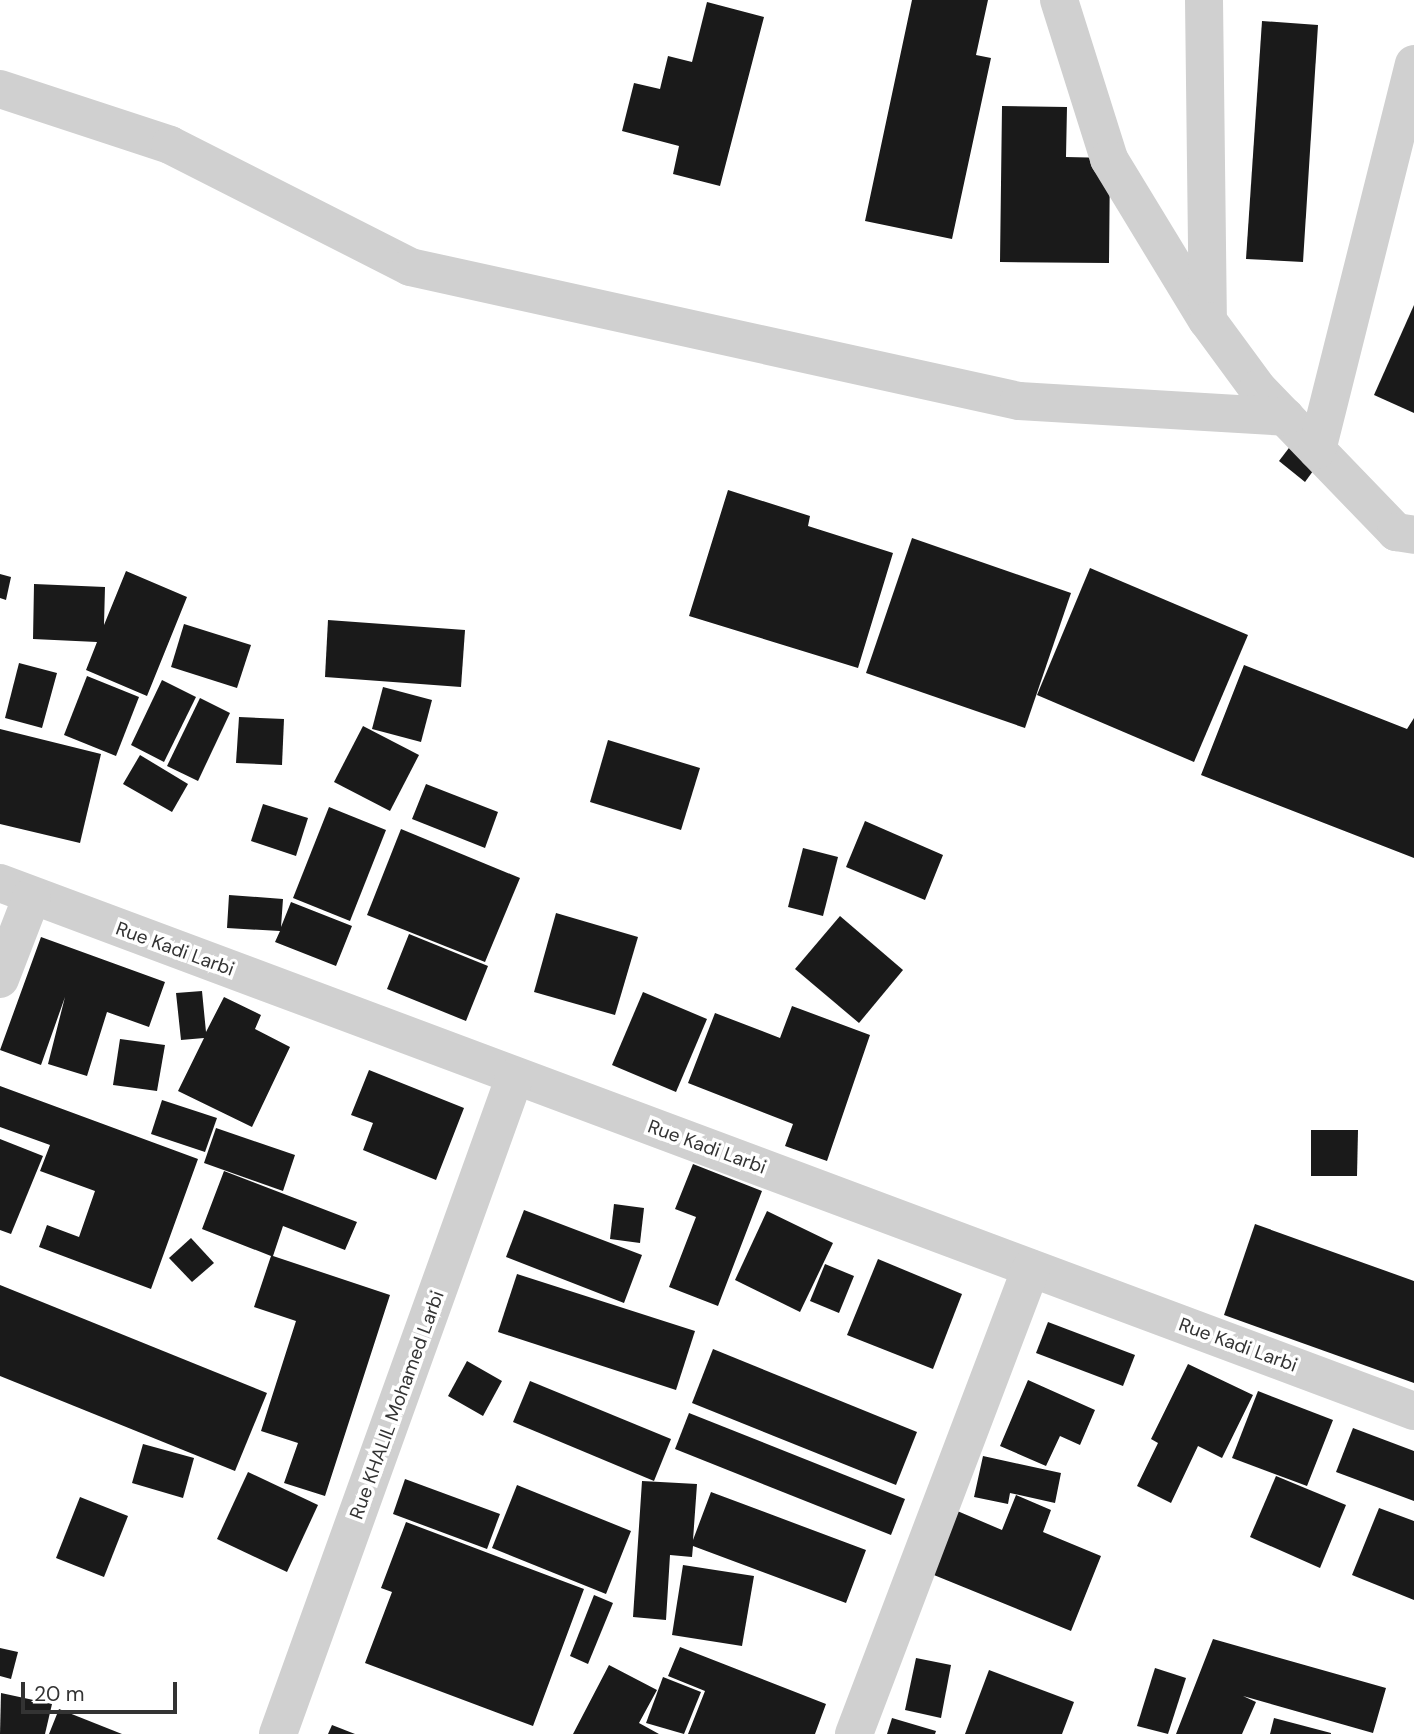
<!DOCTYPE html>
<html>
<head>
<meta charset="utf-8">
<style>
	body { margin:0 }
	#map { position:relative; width:1414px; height:1734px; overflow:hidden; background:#fff; font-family:"DM Sans",sans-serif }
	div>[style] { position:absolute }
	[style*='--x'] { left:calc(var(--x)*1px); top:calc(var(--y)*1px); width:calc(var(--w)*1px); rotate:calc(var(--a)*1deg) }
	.building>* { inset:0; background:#1a1a1a }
	.minor>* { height:38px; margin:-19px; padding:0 19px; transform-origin:19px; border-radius:19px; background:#d0d0d0 }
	span { translate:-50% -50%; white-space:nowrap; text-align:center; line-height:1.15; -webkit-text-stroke:7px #fff; paint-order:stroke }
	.street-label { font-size:19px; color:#333 }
	.scale { position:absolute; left:21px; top:1682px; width:156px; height:32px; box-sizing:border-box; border:4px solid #333; border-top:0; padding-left:9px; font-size:21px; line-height:24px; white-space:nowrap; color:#333; -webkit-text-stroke:5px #fff; paint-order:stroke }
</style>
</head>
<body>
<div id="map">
	<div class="building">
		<i style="clip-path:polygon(912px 0,988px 0,976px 55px,991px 58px,952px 239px,865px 221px)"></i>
		<i style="clip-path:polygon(707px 2px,764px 17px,720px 186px,673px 174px,679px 146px,622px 131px,634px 83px,660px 89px,668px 56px,692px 62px)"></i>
		<i style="clip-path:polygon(1262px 21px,1318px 25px,1303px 262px,1246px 259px)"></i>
		<i style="clip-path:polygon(1002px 106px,1067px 107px,1066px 157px,1110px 158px,1109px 263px,1000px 262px)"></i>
		<i style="clip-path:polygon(1414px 305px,1414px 413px,1374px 395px)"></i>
		<i style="clip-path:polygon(1298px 436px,1324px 456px,1305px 482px,1279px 461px)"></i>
		<i style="clip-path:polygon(728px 490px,810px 516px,808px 526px,893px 553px,858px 668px,689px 616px)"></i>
		<i style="clip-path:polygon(912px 538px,1071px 593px,1025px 728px,866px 673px)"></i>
		<i style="clip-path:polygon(1090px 568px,1248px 635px,1194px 762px,1037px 695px)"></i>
		<i style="clip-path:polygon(126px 571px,187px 597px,147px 696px,86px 670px,97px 642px,33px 639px,34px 584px,105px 587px,104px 625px)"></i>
		<i style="clip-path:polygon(0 574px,11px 577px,6px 600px,0 598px)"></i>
		<i style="clip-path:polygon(328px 620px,465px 630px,461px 687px,325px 677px)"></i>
		<i style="clip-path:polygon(184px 624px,251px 645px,237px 688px,171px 667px)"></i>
		<i style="clip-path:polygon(19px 663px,57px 673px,42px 728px,5px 718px)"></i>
		<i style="clip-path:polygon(1244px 665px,1407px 729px,1414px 718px,1414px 858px,1201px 775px)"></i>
		<i style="clip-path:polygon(87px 676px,139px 697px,116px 756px,64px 735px)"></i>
		<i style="clip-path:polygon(162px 680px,196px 697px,164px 762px,131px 745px)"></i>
		<i style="clip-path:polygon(383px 687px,432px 700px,421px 742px,372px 729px)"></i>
		<i style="clip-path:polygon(200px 698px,230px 713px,198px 781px,167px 766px)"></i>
		<i style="clip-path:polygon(239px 717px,284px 719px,282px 765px,236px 763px)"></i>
		<i style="clip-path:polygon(363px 726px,419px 755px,390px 811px,334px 782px)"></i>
		<i style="clip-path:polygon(0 729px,101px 754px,80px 843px,0 824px)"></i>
		<i style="clip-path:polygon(608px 740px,700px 768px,681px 830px,590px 802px)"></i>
		<i style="clip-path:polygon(140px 755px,188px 784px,172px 812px,123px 784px)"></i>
		<i style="clip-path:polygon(426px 784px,498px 812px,485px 848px,412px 819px)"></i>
		<i style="clip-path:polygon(263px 804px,308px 818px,296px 856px,251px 841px)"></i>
		<i style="clip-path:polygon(329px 807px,386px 830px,350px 921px,293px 898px)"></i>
		<i style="clip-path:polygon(865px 821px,943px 855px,925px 900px,846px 867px)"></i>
		<i style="clip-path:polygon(401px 829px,520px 878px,485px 962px,367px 915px)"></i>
		<i style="clip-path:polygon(803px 848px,838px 857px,823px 916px,788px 907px)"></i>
		<i style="clip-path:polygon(229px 895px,283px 899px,281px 927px,291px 902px,352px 926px,336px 966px,275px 942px,280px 931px,227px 928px)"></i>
		<i style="clip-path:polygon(556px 913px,638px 937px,615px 1015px,534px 992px)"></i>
		<i style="clip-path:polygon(840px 916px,903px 970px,859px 1023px,795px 969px)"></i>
		<i style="clip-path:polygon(409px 934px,488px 966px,466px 1021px,387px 989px)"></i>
		<i style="clip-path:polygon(41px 937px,165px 982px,149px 1027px,107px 1012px,87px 1076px,48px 1064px,65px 997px,41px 1065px,0 1050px)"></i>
		<i style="clip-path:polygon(202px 991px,206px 1032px,224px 997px,261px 1015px,255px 1029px,290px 1047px,252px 1127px,178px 1091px,204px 1038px,181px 1040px,176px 993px)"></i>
		<i style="clip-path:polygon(643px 992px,707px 1019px,676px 1092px,612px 1065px)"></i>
		<i style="clip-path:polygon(792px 1006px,870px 1035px,827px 1161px,785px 1146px,793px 1124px,688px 1083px,715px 1013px,780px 1038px)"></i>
		<i style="clip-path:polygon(120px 1039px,165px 1045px,157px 1091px,113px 1085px)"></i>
		<i style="clip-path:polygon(369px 1070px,464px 1108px,436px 1180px,363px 1150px,373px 1123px,351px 1115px)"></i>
		<i style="clip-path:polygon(0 1086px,198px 1159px,151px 1289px,39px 1247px,47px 1225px,79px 1237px,95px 1191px,40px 1171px,50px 1145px,0 1127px)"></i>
		<i style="clip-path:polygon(162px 1100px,217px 1118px,205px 1152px,151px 1134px)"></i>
		<i style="clip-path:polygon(216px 1128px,295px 1155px,283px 1191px,204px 1163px)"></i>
		<i style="clip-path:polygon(1311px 1130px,1358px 1130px,1357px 1176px,1311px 1176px)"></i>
		<i style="clip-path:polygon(0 1139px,43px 1156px,11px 1234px,0 1230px)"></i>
		<i style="clip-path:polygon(693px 1164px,762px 1191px,718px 1306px,669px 1287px,696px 1217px,675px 1209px)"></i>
		<i style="clip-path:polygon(224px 1171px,357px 1222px,345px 1250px,283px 1226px,273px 1256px,390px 1295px,325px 1496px,284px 1483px,298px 1443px,261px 1431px,296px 1321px,254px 1307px,271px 1256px,202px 1229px)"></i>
		<i style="clip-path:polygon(614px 1204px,644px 1208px,640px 1243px,610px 1239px)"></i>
		<i style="clip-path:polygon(524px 1210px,642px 1255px,624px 1303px,506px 1257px)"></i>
		<i style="clip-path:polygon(767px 1211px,833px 1243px,800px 1312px,735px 1280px)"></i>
		<i style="clip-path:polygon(1255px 1224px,1414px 1281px,1414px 1383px,1224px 1315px)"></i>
		<i style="clip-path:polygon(191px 1238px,214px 1263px,192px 1282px,169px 1258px)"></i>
		<i style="clip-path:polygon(878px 1259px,962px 1294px,933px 1369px,847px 1335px)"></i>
		<i style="clip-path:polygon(825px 1264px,854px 1276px,839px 1313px,810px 1301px)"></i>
		<i style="clip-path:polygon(517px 1274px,695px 1331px,676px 1390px,498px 1332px)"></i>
		<i style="clip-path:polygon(0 1285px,267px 1393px,235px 1471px,0 1376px)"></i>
		<i style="clip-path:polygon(1048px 1322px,1135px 1355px,1123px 1386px,1036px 1353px)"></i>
		<i style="clip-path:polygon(713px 1349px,917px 1432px,896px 1485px,692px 1403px)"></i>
		<i style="clip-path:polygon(467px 1361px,502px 1381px,483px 1416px,448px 1396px)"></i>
		<i style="clip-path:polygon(1188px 1364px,1253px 1395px,1222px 1458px,1198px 1446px,1171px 1503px,1137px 1486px,1158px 1443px,1151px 1439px)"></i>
		<i style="clip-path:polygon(1028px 1380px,1095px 1410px,1080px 1445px,1060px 1436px,1046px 1466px,1000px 1446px)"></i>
		<i style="clip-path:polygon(530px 1381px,671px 1439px,654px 1481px,513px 1422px)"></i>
		<i style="clip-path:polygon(1258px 1391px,1333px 1420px,1307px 1486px,1232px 1458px)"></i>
		<i style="clip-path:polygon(689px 1413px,905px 1499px,891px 1535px,675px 1449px)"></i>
		<i style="clip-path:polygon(1353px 1428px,1414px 1451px,1414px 1501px,1336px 1472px)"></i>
		<i style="clip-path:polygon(143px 1444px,194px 1458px,183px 1498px,132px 1483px)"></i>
		<i style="clip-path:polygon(983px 1456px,1061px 1473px,1055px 1503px,1010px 1493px,1008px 1504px,974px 1497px)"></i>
		<i style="clip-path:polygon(248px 1472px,318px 1505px,287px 1572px,217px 1539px)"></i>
		<i style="clip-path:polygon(1276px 1476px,1346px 1505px,1320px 1568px,1250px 1537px)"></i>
		<i style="clip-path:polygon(405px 1479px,500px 1514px,487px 1549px,393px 1514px)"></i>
		<i style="clip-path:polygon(642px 1481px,697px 1484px,693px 1540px,711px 1492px,866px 1550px,846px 1603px,693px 1546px,692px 1557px,670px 1555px,666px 1620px,633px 1617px)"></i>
		<i style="clip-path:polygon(517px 1485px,631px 1531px,606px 1594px,492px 1548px)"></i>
		<i style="clip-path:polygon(1016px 1495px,1051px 1510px,1043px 1532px,1101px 1556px,1071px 1631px,929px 1573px,955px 1510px,1002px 1530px)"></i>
		<i style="clip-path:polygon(80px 1497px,128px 1516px,104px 1577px,56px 1558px)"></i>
		<i style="clip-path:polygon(1379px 1508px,1414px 1521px,1414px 1600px,1352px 1575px)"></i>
		<i style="clip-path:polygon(406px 1522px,584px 1589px,533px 1726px,365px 1663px,392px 1592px,381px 1588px)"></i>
		<i style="clip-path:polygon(683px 1565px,754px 1576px,742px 1646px,672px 1635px)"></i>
		<i style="clip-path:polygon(594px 1595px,613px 1603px,588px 1664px,570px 1656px)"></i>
		<i style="clip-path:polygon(1213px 1639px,1386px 1688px,1373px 1733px,1243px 1696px,1256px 1702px,1242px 1734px,1176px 1734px)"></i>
		<i style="clip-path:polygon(680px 1647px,826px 1704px,815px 1734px,688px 1734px,705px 1691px,668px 1676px)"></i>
		<i style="clip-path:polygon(0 1648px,18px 1652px,11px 1679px,0 1676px)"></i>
		<i style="clip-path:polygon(916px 1658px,951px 1665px,941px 1718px,905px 1710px)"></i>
		<i style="clip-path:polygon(609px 1665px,657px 1690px,639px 1723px,659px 1734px,573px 1734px)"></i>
		<i style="clip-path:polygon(1155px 1668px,1186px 1678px,1168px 1734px,1137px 1726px)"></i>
		<i style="clip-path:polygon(989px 1670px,1074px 1702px,1062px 1734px,965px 1734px)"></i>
		<i style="clip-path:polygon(663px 1677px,701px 1692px,684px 1734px,646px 1723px)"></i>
		<i style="clip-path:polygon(1px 1693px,52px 1704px,45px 1734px,0 1734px)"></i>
		<i style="clip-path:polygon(59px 1709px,122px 1734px,49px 1734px)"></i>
		<i style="clip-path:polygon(892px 1718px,936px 1731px,935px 1734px,887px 1734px)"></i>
		<i style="clip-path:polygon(1274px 1718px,1331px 1733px,1331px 1734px,1270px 1734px)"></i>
		<i style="clip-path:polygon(332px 1725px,355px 1734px,328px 1734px)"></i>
	</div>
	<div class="minor">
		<i style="--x:1059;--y:0;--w:167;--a:72.5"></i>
		<i style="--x:1109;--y:159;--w:188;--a:58.7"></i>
		<i style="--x:1204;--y:0;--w:321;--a:89.3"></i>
		<i style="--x:1208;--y:321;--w:84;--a:53.7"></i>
		<i style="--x:1258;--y:389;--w:199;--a:46"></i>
		<i style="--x:1396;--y:532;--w:18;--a:9"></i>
		<i style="--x:0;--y:89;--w:179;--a:18.2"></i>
		<i style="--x:170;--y:145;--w:269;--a:26.9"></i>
		<i style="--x:410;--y:267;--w:624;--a:12.41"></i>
		<i style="--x:1019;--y:401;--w:267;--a:3.4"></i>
		<i style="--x:1317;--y:450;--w:398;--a:-75.9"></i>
		<i style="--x:0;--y:883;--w:1509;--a:20.48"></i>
		<i style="--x:0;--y:979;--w:89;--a:-68.9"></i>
		<i style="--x:278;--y:1734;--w:699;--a:-70.19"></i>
		<i style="--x:854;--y:1734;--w:498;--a:-69.2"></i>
	</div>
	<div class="street-label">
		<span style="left:175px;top:949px;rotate:20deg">Rue Kadi Larbi</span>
		<span style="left:707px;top:1147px;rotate:20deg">Rue Kadi Larbi</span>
		<span style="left:1238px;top:1345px;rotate:20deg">Rue Kadi Larbi</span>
		<span style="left:397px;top:1405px;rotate:-70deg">Rue KHALIL Mohamed Larbi</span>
	</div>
	<div class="scale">20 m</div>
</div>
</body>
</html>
